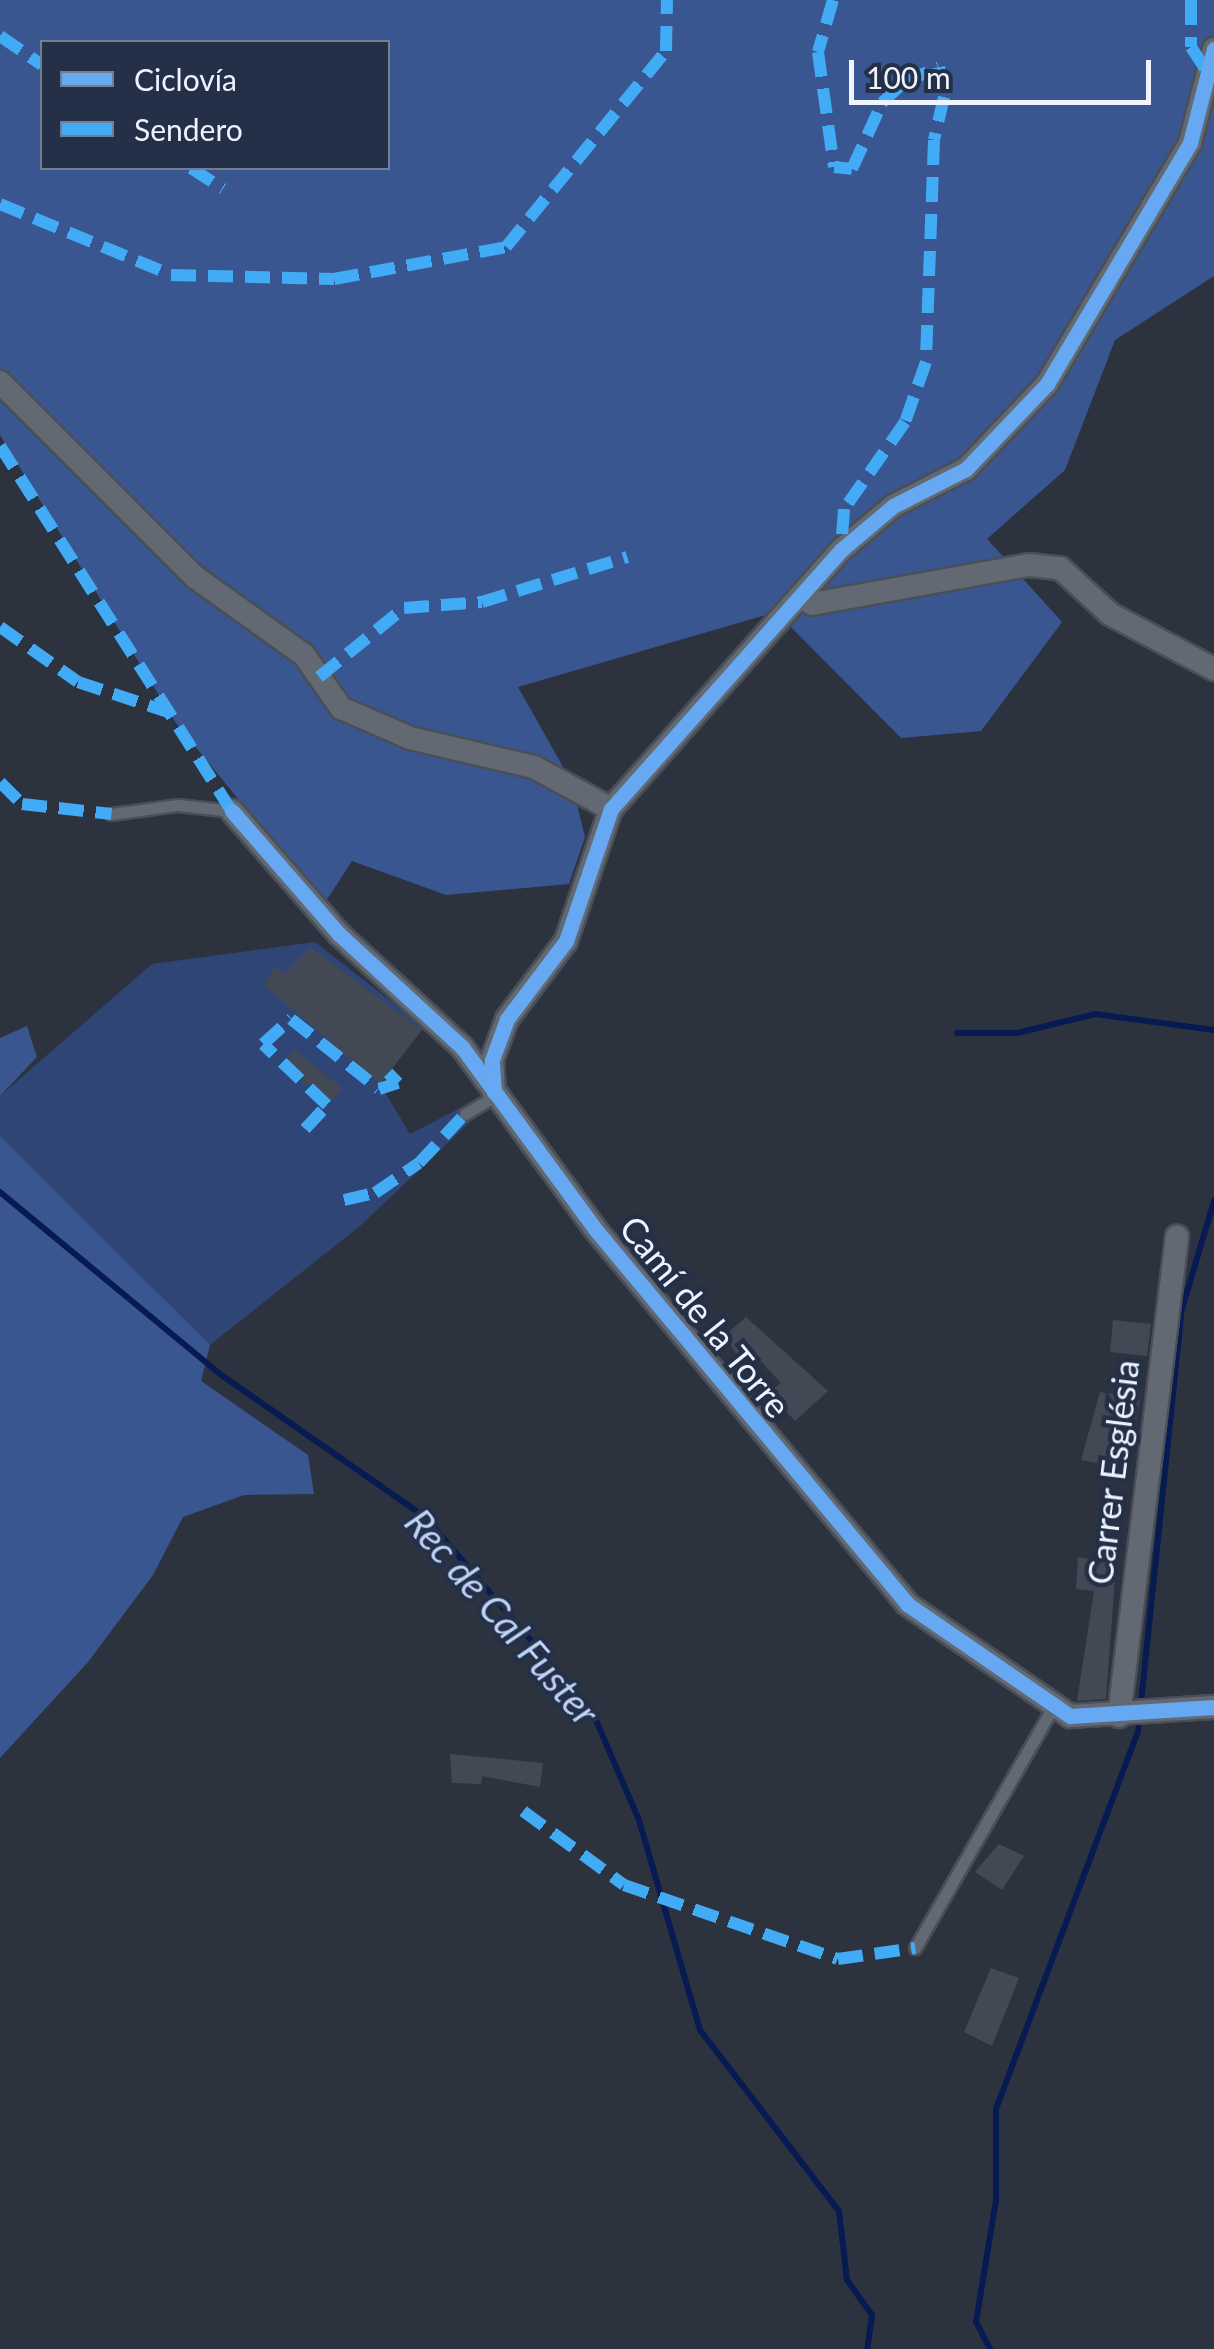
<!DOCTYPE html>
<html>
<head>
<meta charset="utf-8">
<style>
	body { margin:0 }
	#map { position:relative; width:1214px; height:2349px; overflow:hidden; background:#2c333f; font-family:Lato,sans-serif }
	div>[style] { position:absolute }
	[style*='--x'] { left:calc(var(--x)*1px); top:calc(var(--y)*1px); width:calc(var(--w)*1px); rotate:calc(var(--a)*1deg) }
	.green>* { inset:0; background:#2f4575 }
	.forest>* { inset:0; background:#3a5690 }
	.stream>* { height:6px; margin:-3px; padding:0 3px; transform-origin:3px; border-radius:3px; background:#071a52 }
	.building>* { inset:0; background:#434954 }
	.roads { filter:drop-shadow(2px 0 #494f59) drop-shadow(-2px 0 #494f59) drop-shadow(0 2px #494f59) drop-shadow(0 -2px #494f59) }
	.lane>* { height:11px; margin:-5.5px; padding:0 5.5px; transform-origin:5.5px; border-radius:5.5px; background:#636973 }
	.street>* { height:22px; margin:-11px; padding:0 11px; transform-origin:11px; border-radius:11px; background:#636973 }
	.quiet>* { height:12px; margin-top:-6px; transform-origin:0; background:repeating-linear-gradient(90deg,#42abf6 0 25px,transparent 0 37px) }
	.cycleway>* { height:15px; margin:-7.5px; padding:0 7.5px; transform-origin:7.5px; border-radius:7.5px; background:#66a8f1 }
	span { translate:-50% -50%; white-space:nowrap; text-align:center; line-height:1.15; -webkit-text-stroke:9px #243047; paint-order:stroke }
	.street-label { font-size:35px; color:#eef3fd }
	.water-label { font-size:38px; color:#bed2f7; font-style:italic }
	.legend { position:absolute; left:40px; top:40px; width:350px; height:130px; box-sizing:border-box; background:#243047; border:2px solid #757e90; margin:0; padding:12px 18px; list-style:none; font-size:30px; color:#eef3fd }
	.legend li { display:flex; align-items:center; gap:20px; height:50px }
	.legend b { width:50px; border:2px solid #757e90 }
	.scale { position:absolute; left:849px; top:60px; width:302px; height:45px; box-sizing:border-box; border:5px solid #eef3fd; border-top:0; padding-left:12px; font-size:30px; line-height:35px; white-space:nowrap; color:#eef3fd; -webkit-text-stroke:8px #243047; paint-order:stroke }
</style>
</head>
<body>
<div id="map">
	<div class="green">
		<i style="clip-path:polygon(315px 942px,424px 1027px,380px 1084px,410px 1134px,460px 1108px,470px 1122px,360px 1226px,210px 1345px,0 1136px,0 1096px,152px 964px)"></i>
	</div>
	<div class="forest">
		<i style="clip-path:polygon(evenodd,0 0,1214px 0,1214px 276px,1115px 340px,1065px 470px,987px 539px,1062px 622px,981px 731px,901px 738px,776px 612px,518px 687px,571px 781px,585px 837px,569px 884px,446px 895px,352px 861px,324px 904px,176px 723px,0 435px,0 0,42px 42px,388px 42px,388px 168px,42px 168px,42px 42px)"></i>
		<i style="clip-path:polygon(27px 1026px,37px 1057px,0 1096px,0 1038px)"></i>
		<i style="clip-path:polygon(0 1136px,210px 1345px,201px 1381px,308px 1455px,314px 1494px,244px 1495px,183px 1517px,153px 1575px,88px 1662px,0 1758px)"></i>
	</div>
	<div class="stream">
		<i style="--x:957;--y:1033;--w:60;--a:0"></i>
		<i style="--x:1017;--y:1033;--w:80;--a:-13.7"></i>
		<i style="--x:1095;--y:1014;--w:120;--a:7.7"></i>
		<i style="--x:0;--y:1192;--w:286;--a:39.6"></i>
		<i style="--x:220;--y:1374;--w:250;--a:34.9"></i>
		<i style="--x:425;--y:1517;--w:256;--a:49.3"></i>
		<i style="--x:592;--y:1711;--w:119;--a:66.7"></i>
		<i style="--x:639;--y:1820;--w:219;--a:73.8"></i>
		<i style="--x:700;--y:2030;--w:228;--a:52.5"></i>
		<i style="--x:839;--y:2211;--w:69;--a:83.4"></i>
		<i style="--x:847;--y:2280;--w:43;--a:54.5"></i>
		<i style="--x:872;--y:2315;--w:34;--a:98"></i>
		<i style="--x:990;--y:2349;--w:30;--a:-117"></i>
		<i style="--x:976;--y:2322;--w:124;--a:-80.7"></i>
		<i style="--x:996;--y:2200;--w:91;--a:-90"></i>
		<i style="--x:996;--y:2109;--w:403;--a:-69.4"></i>
		<i style="--x:1138;--y:1732;--w:425;--a:-84.1"></i>
		<i style="--x:1182;--y:1309;--w:113;--a:-73.5"></i>
	</div>
	<div class="building">
		<i style="clip-path:polygon(310px 947px,422px 1030px,380px 1084px,264px 985px,274px 967px,285px 973px)"></i>
		<i style="clip-path:polygon(294px 1050px,342px 1088px,330px 1103px,282px 1065px)"></i>
		<i style="clip-path:polygon(746px 1317px,828px 1391px,795px 1421px,768px 1392px,781px 1383px,758px 1358px,744px 1365px,724px 1336px)"></i>
		<i style="clip-path:polygon(1113px 1320px,1151px 1324px,1147px 1356px,1110px 1352px)"></i>
		<i style="clip-path:polygon(1100px 1392px,1140px 1399px,1128px 1469px,1081px 1460px)"></i>
		<i style="clip-path:polygon(1078px 1557px,1116px 1564px,1106px 1699px,1077px 1701px,1094px 1591px,1076px 1589px)"></i>
		<i style="clip-path:polygon(450px 1754px,543px 1763px,540px 1787px,482px 1776px,481px 1784px,452px 1783px)"></i>
		<i style="clip-path:polygon(999px 1844px,1024px 1856px,1002px 1890px,975px 1872px)"></i>
		<i style="clip-path:polygon(991px 1968px,1019px 1978px,992px 2046px,964px 2032px)"></i>
	</div>
	<div class="roads">
		<div class="lane">
			<i style="--x:111;--y:814;--w:68;--a:-7.7"></i>
			<i style="--x:178;--y:805;--w:54;--a:6.3"></i>
			<i style="--x:465;--y:1114;--w:35;--a:-31"></i>
			<i style="--x:915;--y:1948;--w:275;--a:-60.2"></i>
		</div>
		<div class="street">
			<i style="--x:0;--y:382;--w:276;--a:45"></i>
			<i style="--x:195;--y:577;--w:134;--a:35.6"></i>
			<i style="--x:304;--y:655;--w:65;--a:55.1"></i>
			<i style="--x:341;--y:708;--w:75;--a:23.5"></i>
			<i style="--x:410;--y:738;--w:127;--a:13.2"></i>
			<i style="--x:534;--y:767;--w:88;--a:28.6"></i>
			<i style="--x:802;--y:595;--w:13;--a:42"></i>
			<i style="--x:812;--y:604;--w:220;--a:-10.2"></i>
			<i style="--x:1029;--y:565;--w:31;--a:6"></i>
			<i style="--x:1060;--y:568;--w:68;--a:42.6"></i>
			<i style="--x:1110;--y:614;--w:118;--a:27.9"></i>
			<i style="--x:232;--y:811;--w:163;--a:49"></i>
			<i style="--x:339;--y:934;--w:167;--a:42.6"></i>
			<i style="--x:462;--y:1047;--w:225;--a:53.8"></i>
			<i style="--x:595;--y:1229;--w:488;--a:50.2"></i>
			<i style="--x:907;--y:1604;--w:198;--a:34.5"></i>
			<i style="--x:1070;--y:1716;--w:144;--a:-3.6"></i>
			<i style="--x:494;--y:1093;--w:33;--a:-93"></i>
			<i style="--x:492;--y:1060;--w:44;--a:-69.9"></i>
			<i style="--x:507;--y:1019;--w:98;--a:-52.9"></i>
			<i style="--x:566;--y:941;--w:139;--a:-71.2"></i>
			<i style="--x:611;--y:809;--w:346;--a:-48.4"></i>
			<i style="--x:841;--y:550;--w:68;--a:-40.2"></i>
			<i style="--x:893;--y:506;--w:82;--a:-26.9"></i>
			<i style="--x:966;--y:469;--w:117;--a:-46.4"></i>
			<i style="--x:1047;--y:384;--w:280;--a:-59.3"></i>
			<i style="--x:1190;--y:143;--w:97;--a:-75.7"></i>
			<i style="--x:1119;--y:1716;--w:483;--a:-83.1"></i>
		</div>
	</div>
	<div class="quiet">
		<i style="--x:833;--y:0;--w:54;--a:106.1"></i>
		<i style="--x:818;--y:52;--w:116;--a:82.1"></i>
		<i style="--x:834;--y:167;--w:18;--a:6"></i>
		<i style="--x:852;--y:169;--w:72;--a:-65.6"></i>
		<i style="--x:882;--y:103;--w:30;--a:-44"></i>
		<i style="--x:904;--y:82;--w:38;--a:-23"></i>
		<i style="--x:939;--y:67;--w:30;--a:81"></i>
		<i style="--x:944;--y:97;--w:44;--a:103.1"></i>
		<i style="--x:934;--y:140;--w:222;--a:92.1"></i>
		<i style="--x:926;--y:362;--w:64;--a:109.3"></i>
		<i style="--x:905;--y:422;--w:106;--a:125"></i>
		<i style="--x:844;--y:509;--w:41;--a:94.2"></i>
		<i style="--x:1191;--y:0;--w:47;--a:90"></i>
		<i style="--x:1191;--y:47;--w:31;--a:57"></i>
		<i style="--x:0;--y:36;--w:51;--a:34.6"></i>
		<i style="--x:191;--y:168;--w:38;--a:33"></i>
		<i style="--x:0;--y:204;--w:185;--a:22.5"></i>
		<i style="--x:171;--y:275;--w:163;--a:1.4"></i>
		<i style="--x:334;--y:279;--w:175;--a:-10.5"></i>
		<i style="--x:506;--y:247;--w:253;--a:-50.8"></i>
		<i style="--x:666;--y:51;--w:51;--a:-88.9"></i>
		<i style="--x:0;--y:446;--w:432;--a:57.6"></i>
		<i style="--x:0;--y:627;--w:95;--a:35.2"></i>
		<i style="--x:78;--y:682;--w:95;--a:18.4"></i>
		<i style="--x:319;--y:677;--w:109;--a:-39.1"></i>
		<i style="--x:404;--y:608;--w:78;--a:-4.4"></i>
		<i style="--x:482;--y:602;--w:152;--a:-17.2"></i>
		<i style="--x:0;--y:782;--w:31;--a:45"></i>
		<i style="--x:22;--y:804;--w:90;--a:6.4"></i>
		<i style="--x:305;--y:1129;--w:33;--a:-47"></i>
		<i style="--x:327;--y:1105;--w:88;--a:-136.4"></i>
		<i style="--x:263;--y:1044;--w:38;--a:-42"></i>
		<i style="--x:291;--y:1019;--w:112;--a:38.5"></i>
		<i style="--x:379;--y:1089;--w:20;--a:-18"></i>
		<i style="--x:398;--y:1083;--w:14;--a:-135"></i>
		<i style="--x:344;--y:1200;--w:32;--a:-13"></i>
		<i style="--x:375;--y:1193;--w:53;--a:-34.3"></i>
		<i style="--x:419;--y:1163;--w:67;--a:-46.8"></i>
		<i style="--x:523;--y:1811;--w:125;--a:36.2"></i>
		<i style="--x:624;--y:1885;--w:226;--a:19.1"></i>
		<i style="--x:838;--y:1959;--w:78;--a:-8.1"></i>
	</div>
	<div class="cycleway">
		<i style="--x:232;--y:811;--w:163;--a:49"></i>
		<i style="--x:339;--y:934;--w:167;--a:42.6"></i>
		<i style="--x:462;--y:1047;--w:225;--a:53.8"></i>
		<i style="--x:595;--y:1229;--w:488;--a:50.2"></i>
		<i style="--x:907;--y:1604;--w:198;--a:34.5"></i>
		<i style="--x:1070;--y:1716;--w:144;--a:-3.6"></i>
		<i style="--x:494;--y:1092;--w:32;--a:-94"></i>
		<i style="--x:492;--y:1060;--w:44;--a:-69.9"></i>
		<i style="--x:507;--y:1019;--w:98;--a:-52.9"></i>
		<i style="--x:566;--y:941;--w:139;--a:-71.2"></i>
		<i style="--x:611;--y:809;--w:346;--a:-48.4"></i>
		<i style="--x:841;--y:550;--w:68;--a:-40.2"></i>
		<i style="--x:893;--y:506;--w:82;--a:-26.9"></i>
		<i style="--x:966;--y:469;--w:117;--a:-46.4"></i>
		<i style="--x:1047;--y:384;--w:280;--a:-59.3"></i>
		<i style="--x:1190;--y:143;--w:97;--a:-75.7"></i>
	</div>
	<div class="street-label">
		<span style="left:706px;top:1316px;rotate:51deg">Camí de la Torre</span>
		<span style="left:1112px;top:1472px;rotate:-83deg">Carrer Església</span>
	</div>
	<div class="water-label">
		<span style="left:502px;top:1617px;rotate:49deg">Rec de Cal Fuster</span>
	</div>
	<ul class="legend">
	<li><b style="height:12px;background:#66a8f1"></b>Ciclovía</li>
	<li><b style="height:12px;background:#42abf6"></b>Sendero</li>
	</ul>
	<div class="scale">100 m</div>
</div>
</body>
</html>
